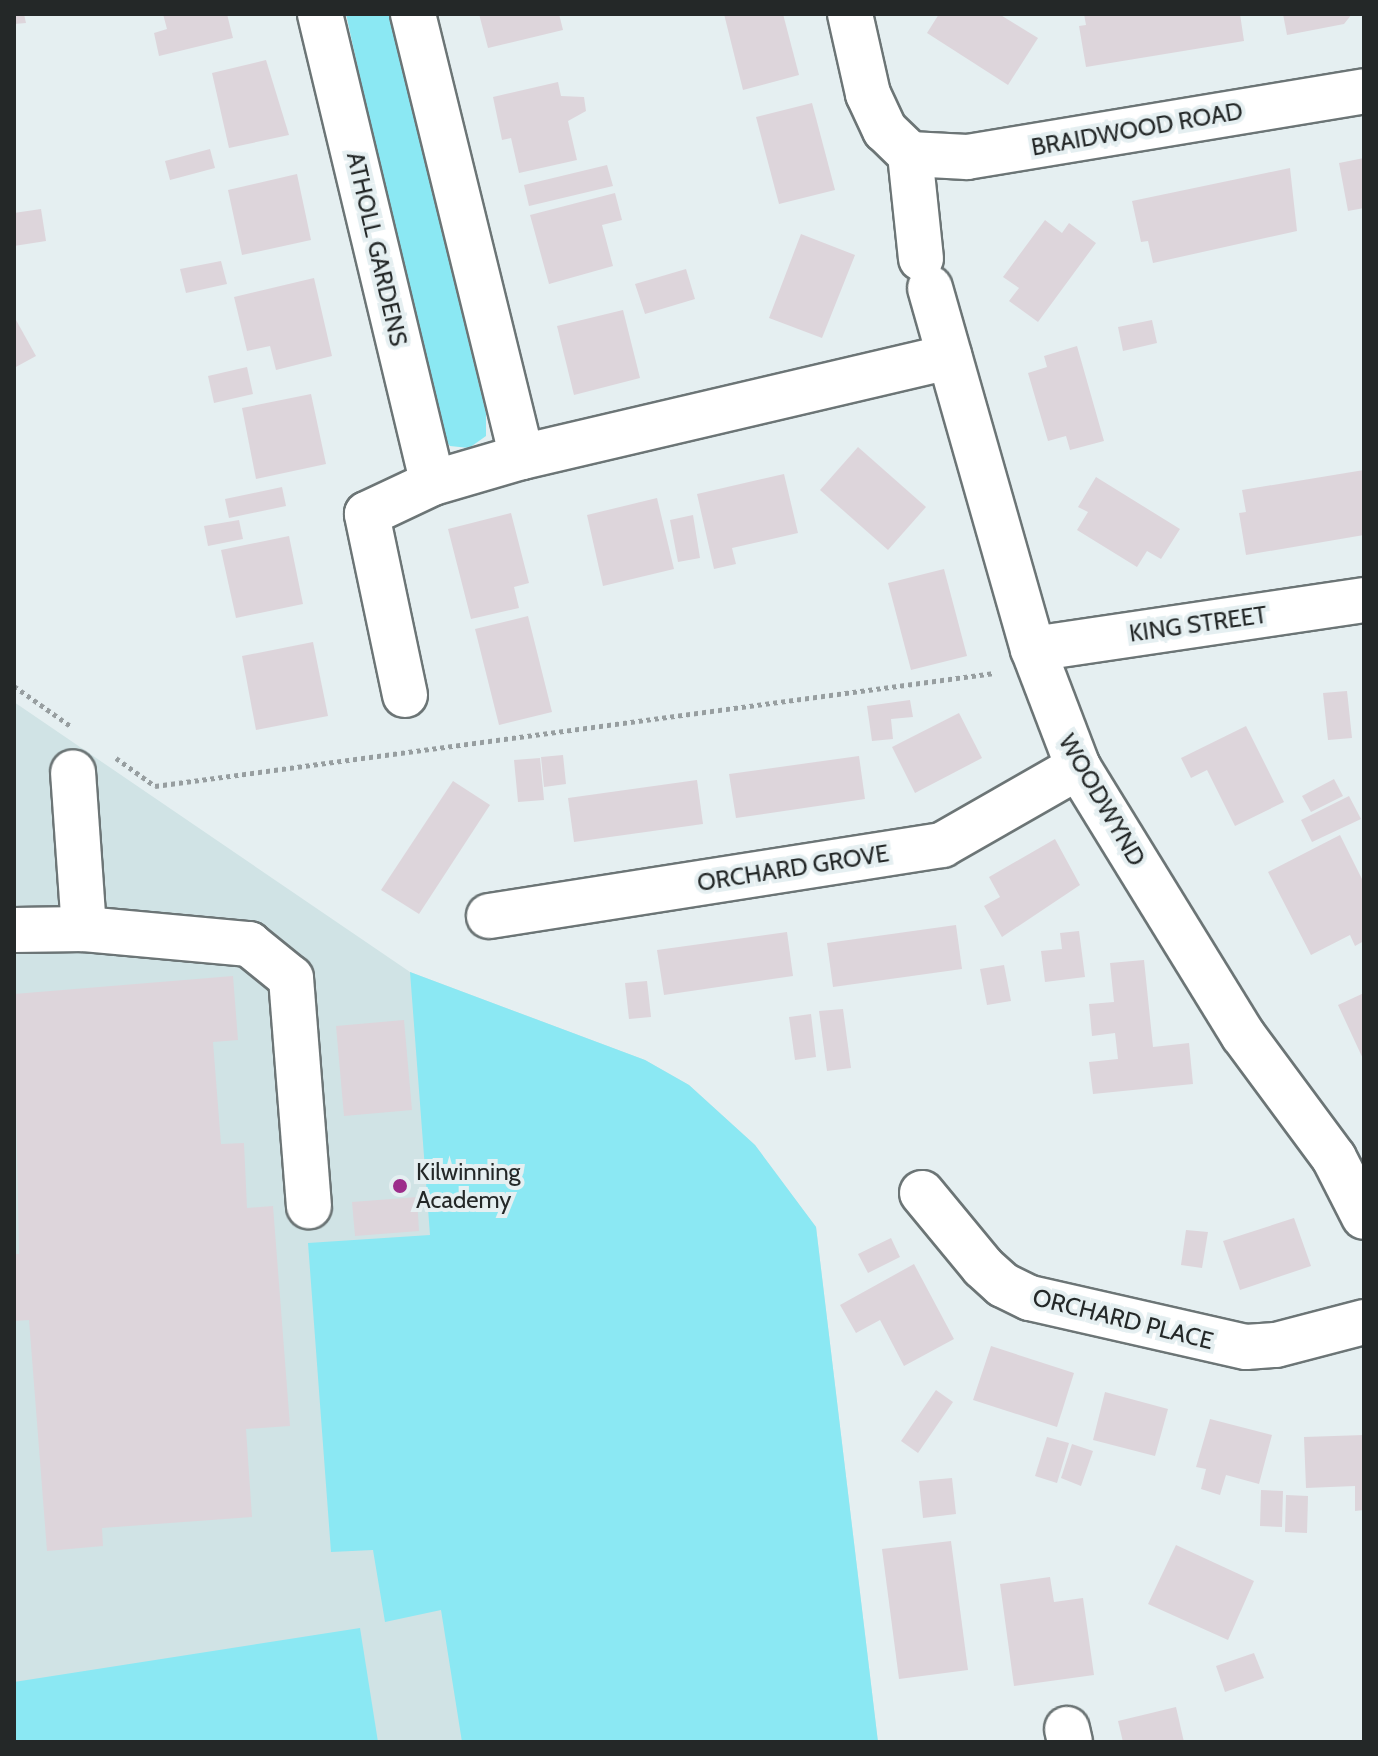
<!DOCTYPE html>
<html>
<head>
<meta charset="utf-8">
<style>
	body { margin:0 }
	#map { position:relative; width:1378px; height:1756px; overflow:hidden; background:#e5eff1; font-family:Cabin,sans-serif }
	div>[style] { position:absolute }
	[style*='--x'] { left:calc(var(--x)*1px); top:calc(var(--y)*1px); width:calc(var(--w)*1px); rotate:calc(var(--a)*1deg) }
	.built>* { inset:0; background:#d0e3e5 }
	.green>* { inset:0; background:#8be8f3 }
	.building>* { inset:0; background:#ddd5db }
	.path>* { height:5px; margin-top:-2.5px; transform-origin:0; background:repeating-linear-gradient(90deg,#979ea0 0 4px,transparent 0 8px) }
	.roads { filter:drop-shadow(2px 0 #6c7576) drop-shadow(-2px 0 #6c7576) drop-shadow(0 2px #6c7576) drop-shadow(0 -2px #6c7576) }
	.minor>* { height:44px; margin:-22px; padding:0 22px; transform-origin:22px; border-radius:22px; background:#fff }
	.dots>* { width:22px; height:22px; translate:-50% -50%; box-sizing:border-box; border:4px solid #e5eff1; border-radius:50% }
	span { translate:-50% -50%; white-space:nowrap; text-align:center; line-height:1.15; -webkit-text-stroke:8px #e5eff1; paint-order:stroke }
	.street-label { font-size:24px; color:#242828 }
	.poi-label { font-size:24px; color:#242828 }
	.left { translate:0 -50%; text-align:left }
	.frame { position:absolute; inset:0; border:16px solid #242828; pointer-events:none }
</style>
</head>
<body>
<div id="map">
	<div class="built">
		<i style="clip-path:polygon(14px 702px,410px 972px,645px 1060px,689px 1085px,755px 1145px,816px 1227px,878px 1742px,14px 1742px)"></i>
	</div>
	<div class="green">
		<i style="clip-path:polygon(346px 14px,389px 14px,486px 413px,486px 436px,469px 448px,450px 446px,437px 430px)"></i>
		<i style="clip-path:polygon(410px 972px,645px 1060px,689px 1085px,755px 1145px,816px 1227px,878px 1742px,462px 1742px,441px 1610px,385px 1622px,373px 1550px,331px 1552px,308px 1243px,430px 1235px)"></i>
		<i style="clip-path:polygon(360px 1628px,378px 1742px,14px 1742px,14px 1682px)"></i>
	</div>
	<div class="building">
		<i style="clip-path:polygon(14px 14px,24px 14px,26px 23px,14px 24px)"></i>
		<i style="clip-path:polygon(163px 14px,227px 14px,233px 38px,159px 56px,154px 33px,167px 29px)"></i>
		<i style="clip-path:polygon(479px 14px,559px 14px,563px 30px,488px 48px)"></i>
		<i style="clip-path:polygon(724px 14px,783px 14px,799px 75px,743px 90px)"></i>
		<i style="clip-path:polygon(939px 14px,999px 14px,1038px 38px,1008px 85px,927px 33px)"></i>
		<i style="clip-path:polygon(1084px 14px,1240px 14px,1244px 41px,1086px 67px,1079px 26px,1086px 25px)"></i>
		<i style="clip-path:polygon(1283px 14px,1352px 14px,1344px 24px,1287px 35px)"></i>
		<i style="clip-path:polygon(266px 60px,289px 135px,229px 148px,212px 73px)"></i>
		<i style="clip-path:polygon(558px 82px,561px 96px,584px 97px,586px 111px,568px 121px,577px 160px,519px 173px,511px 138px,502px 140px,493px 97px)"></i>
		<i style="clip-path:polygon(812px 103px,835px 190px,779px 204px,756px 117px)"></i>
		<i style="clip-path:polygon(210px 149px,215px 168px,170px 180px,165px 161px)"></i>
		<i style="clip-path:polygon(1364px 158px,1364px 208px,1348px 211px,1339px 163px)"></i>
		<i style="clip-path:polygon(607px 165px,613px 186px,529px 206px,524px 185px)"></i>
		<i style="clip-path:polygon(1290px 168px,1297px 231px,1153px 263px,1148px 241px,1141px 242px,1132px 201px)"></i>
		<i style="clip-path:polygon(297px 174px,311px 240px,242px 255px,228px 190px)"></i>
		<i style="clip-path:polygon(615px 193px,622px 220px,602px 225px,613px 266px,549px 284px,530px 215px)"></i>
		<i style="clip-path:polygon(41px 209px,46px 241px,14px 246px,14px 213px)"></i>
		<i style="clip-path:polygon(1045px 220px,1062px 233px,1069px 223px,1096px 243px,1038px 322px,1009px 301px,1019px 288px,1003px 277px)"></i>
		<i style="clip-path:polygon(801px 234px,855px 255px,822px 338px,769px 318px)"></i>
		<i style="clip-path:polygon(221px 261px,227px 284px,186px 293px,180px 269px)"></i>
		<i style="clip-path:polygon(686px 269px,695px 299px,645px 314px,635px 284px)"></i>
		<i style="clip-path:polygon(314px 278px,332px 356px,276px 370px,270px 346px,247px 351px,234px 297px)"></i>
		<i style="clip-path:polygon(623px 310px,640px 378px,574px 395px,557px 326px)"></i>
		<i style="clip-path:polygon(16px 320px,36px 356px,14px 368px,14px 321px)"></i>
		<i style="clip-path:polygon(1152px 320px,1157px 343px,1123px 351px,1118px 327px)"></i>
		<i style="clip-path:polygon(1077px 346px,1104px 441px,1070px 450px,1066px 436px,1048px 441px,1028px 373px,1047px 367px,1044px 356px)"></i>
		<i style="clip-path:polygon(247px 367px,253px 394px,214px 403px,208px 376px)"></i>
		<i style="clip-path:polygon(311px 394px,326px 464px,256px 479px,242px 408px)"></i>
		<i style="clip-path:polygon(858px 447px,926px 507px,888px 550px,820px 490px)"></i>
		<i style="clip-path:polygon(1364px 470px,1364px 535px,1246px 555px,1239px 513px,1246px 512px,1242px 490px)"></i>
		<i style="clip-path:polygon(784px 474px,798px 533px,732px 548px,736px 564px,714px 569px,697px 494px)"></i>
		<i style="clip-path:polygon(1096px 477px,1180px 529px,1161px 559px,1147px 551px,1137px 567px,1077px 530px,1088px 512px,1078px 507px)"></i>
		<i style="clip-path:polygon(282px 487px,286px 506px,229px 518px,225px 499px)"></i>
		<i style="clip-path:polygon(657px 498px,674px 569px,603px 586px,587px 515px)"></i>
		<i style="clip-path:polygon(511px 513px,529px 583px,514px 587px,519px 608px,471px 619px,448px 529px)"></i>
		<i style="clip-path:polygon(693px 515px,700px 558px,678px 562px,670px 520px)"></i>
		<i style="clip-path:polygon(239px 520px,243px 539px,208px 546px,204px 526px)"></i>
		<i style="clip-path:polygon(289px 536px,303px 604px,236px 618px,221px 550px)"></i>
		<i style="clip-path:polygon(944px 569px,967px 656px,911px 670px,888px 583px)"></i>
		<i style="clip-path:polygon(528px 616px,552px 712px,499px 725px,475px 629px)"></i>
		<i style="clip-path:polygon(313px 642px,328px 716px,256px 730px,242px 656px)"></i>
		<i style="clip-path:polygon(1347px 691px,1352px 738px,1328px 740px,1323px 693px)"></i>
		<i style="clip-path:polygon(910px 700px,913px 717px,891px 719px,893px 739px,872px 741px,867px 706px)"></i>
		<i style="clip-path:polygon(959px 713px,982px 758px,915px 793px,892px 747px)"></i>
		<i style="clip-path:polygon(1246px 726px,1284px 802px,1235px 826px,1207px 770px,1191px 778px,1181px 758px)"></i>
		<i style="clip-path:polygon(563px 755px,566px 784px,544px 787px,541px 757px)"></i>
		<i style="clip-path:polygon(859px 756px,865px 799px,736px 818px,729px 774px)"></i>
		<i style="clip-path:polygon(540px 758px,544px 800px,518px 802px,514px 760px)"></i>
		<i style="clip-path:polygon(1334px 779px,1343px 796px,1311px 812px,1302px 796px)"></i>
		<i style="clip-path:polygon(697px 780px,703px 824px,574px 842px,568px 798px)"></i>
		<i style="clip-path:polygon(453px 781px,490px 805px,419px 914px,381px 890px)"></i>
		<i style="clip-path:polygon(1349px 796px,1361px 819px,1312px 842px,1301px 820px)"></i>
		<i style="clip-path:polygon(1340px 835px,1364px 883px,1364px 941px,1355px 946px,1350px 935px,1311px 955px,1268px 872px)"></i>
		<i style="clip-path:polygon(1055px 839px,1080px 885px,1002px 937px,984px 906px,1000px 897px,989px 877px)"></i>
		<i style="clip-path:polygon(956px 925px,962px 969px,833px 987px,827px 943px)"></i>
		<i style="clip-path:polygon(1079px 931px,1085px 977px,1045px 982px,1041px 951px,1062px 949px,1060px 933px)"></i>
		<i style="clip-path:polygon(787px 932px,793px 976px,664px 995px,657px 950px)"></i>
		<i style="clip-path:polygon(1144px 960px,1153px 1047px,1189px 1043px,1193px 1084px,1093px 1094px,1089px 1062px,1118px 1059px,1115px 1033px,1092px 1036px,1089px 1004px,1114px 1002px,1110px 963px)"></i>
		<i style="clip-path:polygon(1004px 965px,1011px 1001px,987px 1005px,980px 969px)"></i>
		<i style="clip-path:polygon(233px 976px,238px 1040px,213px 1042px,221px 1144px,244px 1143px,247px 1208px,273px 1206px,290px 1426px,246px 1429px,252px 1517px,102px 1528px,103px 1546px,47px 1551px,29px 1320px,14px 1321px,14px 1254px,19px 1254px,14px 994px)"></i>
		<i style="clip-path:polygon(647px 981px,651px 1017px,629px 1019px,625px 983px)"></i>
		<i style="clip-path:polygon(1364px 993px,1364px 1061px,1338px 1005px)"></i>
		<i style="clip-path:polygon(843px 1009px,851px 1068px,827px 1071px,819px 1011px)"></i>
		<i style="clip-path:polygon(811px 1014px,816px 1057px,795px 1060px,789px 1017px)"></i>
		<i style="clip-path:polygon(404px 1020px,412px 1110px,344px 1116px,336px 1026px)"></i>
		<i style="clip-path:polygon(417px 1197px,419px 1231px,355px 1236px,352px 1202px)"></i>
		<i style="clip-path:polygon(1294px 1218px,1311px 1266px,1240px 1290px,1223px 1241px)"></i>
		<i style="clip-path:polygon(1186px 1230px,1208px 1232px,1202px 1268px,1181px 1265px)"></i>
		<i style="clip-path:polygon(891px 1238px,900px 1257px,868px 1273px,858px 1254px)"></i>
		<i style="clip-path:polygon(914px 1264px,954px 1339px,904px 1366px,880px 1320px,856px 1333px,840px 1305px)"></i>
		<i style="clip-path:polygon(991px 1346px,1074px 1373px,1057px 1427px,973px 1400px)"></i>
		<i style="clip-path:polygon(936px 1390px,953px 1402px,918px 1453px,901px 1441px)"></i>
		<i style="clip-path:polygon(1105px 1392px,1168px 1409px,1155px 1456px,1093px 1440px)"></i>
		<i style="clip-path:polygon(1210px 1419px,1272px 1435px,1259px 1484px,1226px 1475px,1220px 1495px,1201px 1489px,1206px 1469px,1196px 1467px)"></i>
		<i style="clip-path:polygon(1364px 1435px,1364px 1510px,1355px 1511px,1355px 1486px,1306px 1488px,1304px 1437px)"></i>
		<i style="clip-path:polygon(1047px 1437px,1069px 1443px,1057px 1483px,1035px 1476px)"></i>
		<i style="clip-path:polygon(1072px 1444px,1093px 1451px,1081px 1486px,1061px 1478px)"></i>
		<i style="clip-path:polygon(952px 1478px,956px 1514px,923px 1518px,919px 1481px)"></i>
		<i style="clip-path:polygon(1261px 1490px,1283px 1491px,1282px 1527px,1260px 1526px)"></i>
		<i style="clip-path:polygon(1286px 1495px,1308px 1496px,1307px 1533px,1285px 1532px)"></i>
		<i style="clip-path:polygon(951px 1541px,968px 1670px,899px 1679px,882px 1549px)"></i>
		<i style="clip-path:polygon(1176px 1545px,1254px 1581px,1228px 1640px,1148px 1604px)"></i>
		<i style="clip-path:polygon(1050px 1577px,1054px 1602px,1083px 1598px,1094px 1675px,1014px 1686px,1000px 1584px)"></i>
		<i style="clip-path:polygon(1254px 1653px,1264px 1678px,1225px 1692px,1216px 1666px)"></i>
		<i style="clip-path:polygon(1176px 1707px,1184px 1742px,1123px 1742px,1118px 1721px)"></i>
	</div>
	<div class="path">
		<i style="--x:14;--y:686;--w:71;--a:35.3"></i>
		<i style="--x:116;--y:758;--w:48;--a:35.7"></i>
		<i style="--x:155;--y:786;--w:847;--a:-7.67"></i>
	</div>
	<div class="roads">
		<div class="minor">
			<i style="--x:320;--y:14;--w:482;--a:76.5"></i>
			<i style="--x:413;--y:14;--w:456;--a:76.2"></i>
			<i style="--x:850;--y:14;--w:82;--a:77.3"></i>
			<i style="--x:868;--y:94;--w:40;--a:65"></i>
			<i style="--x:885;--y:130;--w:35;--a:44"></i>
			<i style="--x:910;--y:154;--w:105;--a:84"></i>
			<i style="--x:910;--y:154;--w:57;--a:3"></i>
			<i style="--x:967;--y:157;--w:402;--a:-9.4"></i>
			<i style="--x:930;--y:288;--w:375;--a:74.1"></i>
			<i style="--x:1033;--y:649;--w:126;--a:69.1"></i>
			<i style="--x:1078;--y:767;--w:315;--a:58.4"></i>
			<i style="--x:1243;--y:1035;--w:153;--a:53.5"></i>
			<i style="--x:1334;--y:1158;--w:66;--a:63"></i>
			<i style="--x:1033;--y:649;--w:335;--a:-8.4"></i>
			<i style="--x:405;--y:695;--w:185;--a:-101.9"></i>
			<i style="--x:367;--y:514;--w:73;--a:-25.2"></i>
			<i style="--x:433;--y:483;--w:93;--a:-16.3"></i>
			<i style="--x:522;--y:457;--w:439;--a:-13.2"></i>
			<i style="--x:489;--y:916;--w:459;--a:-8.9"></i>
			<i style="--x:942;--y:845;--w:157;--a:-29.8"></i>
			<i style="--x:84;--y:929;--w:166;--a:5.2"></i>
			<i style="--x:249;--y:944;--w:54;--a:39"></i>
			<i style="--x:291;--y:978;--w:229;--a:85.5"></i>
			<i style="--x:14;--y:930;--w:70;--a:-0.8"></i>
			<i style="--x:84;--y:929;--w:157;--a:-94"></i>
			<i style="--x:922;--y:1193;--w:96;--a:50.5"></i>
			<i style="--x:983;--y:1267;--w:27;--a:42"></i>
			<i style="--x:1003;--y:1285;--w:30;--a:26"></i>
			<i style="--x:1030;--y:1298;--w:221;--a:12.8"></i>
			<i style="--x:1246;--y:1347;--w:30;--a:-4"></i>
			<i style="--x:1276;--y:1345;--w:91;--a:-14.6"></i>
			<i style="--x:1067;--y:1729;--w:13;--a:77"></i>
		</div>
	</div>
	<div class="dots">
		<i style="left:400px;top:1186px;background:#9d2d8b"></i>
	</div>
	<div class="street-label">
		<span style="left:1137px;top:129px;rotate:-10deg">BRAIDWOOD ROAD</span>
		<span style="left:377px;top:249px;rotate:77deg">ATHOLL GARDENS</span>
		<span style="left:1198px;top:624px;rotate:-8deg">KING STREET</span>
		<span style="left:1102px;top:800px;rotate:60deg">WOODWYND</span>
		<span style="left:793px;top:868px;rotate:-9deg">ORCHARD GROVE</span>
		<span style="left:1123px;top:1319px;rotate:14deg">ORCHARD PLACE</span>
	</div>
	<div class="poi-label">
		<span class="left" style="left:416px;top:1186px">Kilwinning<br>Academy</span>
	</div>
	<div class="frame"></div>
</div>
</body>
</html>
